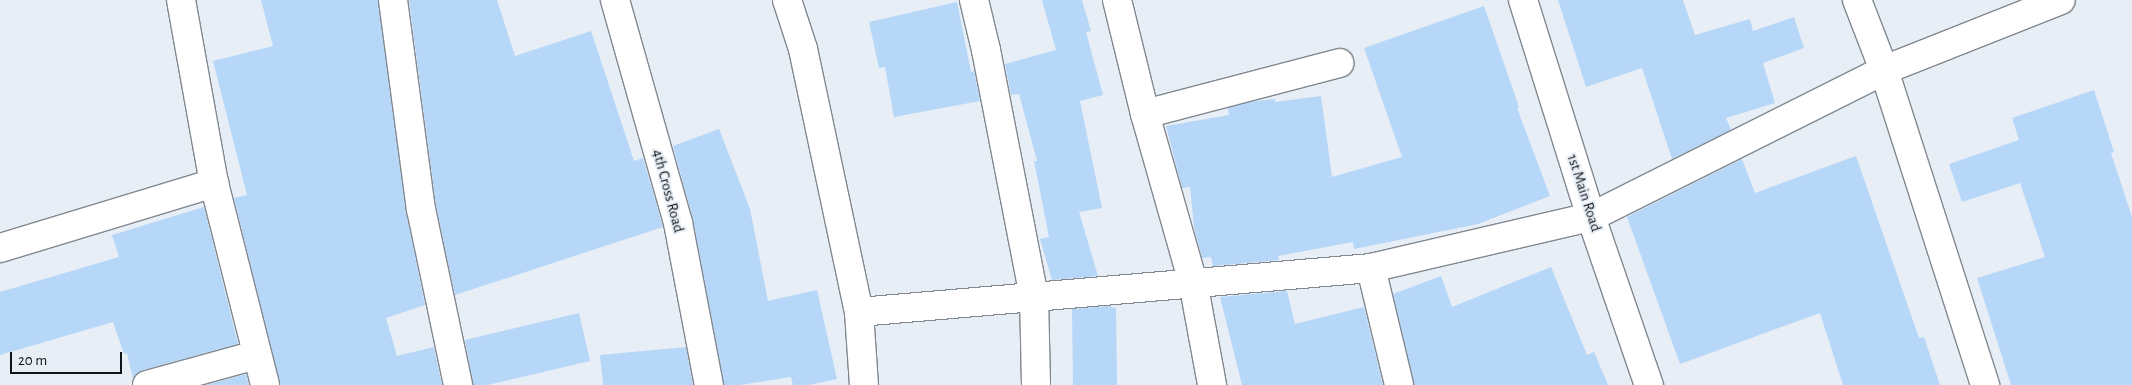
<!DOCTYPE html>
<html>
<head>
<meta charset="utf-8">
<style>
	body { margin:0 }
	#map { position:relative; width:2132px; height:385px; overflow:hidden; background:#e7eef6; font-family:"Alegreya Sans",sans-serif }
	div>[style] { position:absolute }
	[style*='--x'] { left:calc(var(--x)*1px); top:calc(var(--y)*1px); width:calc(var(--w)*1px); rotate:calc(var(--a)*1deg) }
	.building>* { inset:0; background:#b6d7f8 }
	.roads { filter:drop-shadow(1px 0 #81888f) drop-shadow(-1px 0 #81888f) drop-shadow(0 1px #81888f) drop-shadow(0 -1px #81888f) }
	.minor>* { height:28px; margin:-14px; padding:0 14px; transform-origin:14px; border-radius:14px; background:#fff }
	.tertiary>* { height:28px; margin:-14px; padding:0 14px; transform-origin:14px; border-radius:14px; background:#fff }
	span { translate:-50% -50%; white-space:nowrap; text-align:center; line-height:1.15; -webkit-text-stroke:4px #e7eef6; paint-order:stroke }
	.street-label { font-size:15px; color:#111316 }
	.scale { position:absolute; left:10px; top:352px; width:112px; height:22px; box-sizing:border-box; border:2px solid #111316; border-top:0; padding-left:6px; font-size:15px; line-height:18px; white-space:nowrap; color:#111316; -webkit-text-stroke:4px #e7eef6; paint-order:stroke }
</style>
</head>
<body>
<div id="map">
	<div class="building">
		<i style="clip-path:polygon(261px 0,378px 0,406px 211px,425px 305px,386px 318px,397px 356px,434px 347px,442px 385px,280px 385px,234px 198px,247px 195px,213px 61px,273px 46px)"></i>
		<i style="clip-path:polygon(409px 0,497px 0,515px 56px,591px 31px,634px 161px,643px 158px,663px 227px,455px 295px,436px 206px)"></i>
		<i style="clip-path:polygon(1042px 0,1082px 0,1091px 31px,1086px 32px,1103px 95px,1080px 101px,1102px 208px,1079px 212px,1098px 276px,1052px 280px,1040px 239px,1049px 237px,1034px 161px,1037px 161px,1019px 94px,1011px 95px,1005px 64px,1056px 50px)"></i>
		<i style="clip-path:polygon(1558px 0,1683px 0,1695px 35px,1750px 19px,1753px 31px,1794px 17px,1804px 48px,1763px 63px,1775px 103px,1726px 118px,1731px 130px,1672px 159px,1642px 68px,1586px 87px)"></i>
		<i style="clip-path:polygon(957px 2px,971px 72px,974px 71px,980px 101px,894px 117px,885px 67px,879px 68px,869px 22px)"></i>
		<i style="clip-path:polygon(1484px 6px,1519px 107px,1517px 108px,1550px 196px,1478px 224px,1354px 249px,1353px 242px,1278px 256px,1279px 260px,1213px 266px,1211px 257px,1202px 258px,1194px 227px,1190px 187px,1182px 188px,1166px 126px,1229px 115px,1228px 108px,1250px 102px,1275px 99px,1275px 102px,1321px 96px,1332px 177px,1402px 157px,1364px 48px)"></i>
		<i style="clip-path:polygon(2094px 90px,2114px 152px,2111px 153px,2132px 217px,2132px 385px,2011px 385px,1977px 278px,2045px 257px,2020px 183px,1962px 202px,1949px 164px,2019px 140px,2012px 118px)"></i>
		<i style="clip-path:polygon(719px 129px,750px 209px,768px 301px,817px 290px,837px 379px,809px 385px,793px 385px,791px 377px,740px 385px,724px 385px,693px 220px,673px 146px)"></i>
		<i style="clip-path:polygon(1856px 156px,1919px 338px,1924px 337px,1940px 385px,1843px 385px,1820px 313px,1680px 364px,1627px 217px,1742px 159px,1755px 193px)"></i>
		<i style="clip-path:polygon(204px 207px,238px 344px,143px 370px,133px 379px,127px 353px,124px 354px,113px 322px,0 355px,0 292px,119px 257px,112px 235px)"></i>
		<i style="clip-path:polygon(1551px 267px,1587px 355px,1594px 352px,1608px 385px,1414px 385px,1393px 294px,1441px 276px,1452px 307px)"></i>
		<i style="clip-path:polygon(1287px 291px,1295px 324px,1364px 307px,1383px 385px,1242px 385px,1220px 297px)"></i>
		<i style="clip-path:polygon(1108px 306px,1116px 308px,1117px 385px,1073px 385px,1072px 309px)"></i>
		<i style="clip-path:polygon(579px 313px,590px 361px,488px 385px,473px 385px,465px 340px)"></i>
		<i style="clip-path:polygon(686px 347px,693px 385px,603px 385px,600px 355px)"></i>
		<i style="clip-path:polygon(246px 374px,249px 385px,206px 385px)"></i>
	</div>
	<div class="roads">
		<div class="minor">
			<i style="--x:181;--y:0;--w:186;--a:79.8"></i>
			<i style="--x:214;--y:183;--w:208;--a:75.8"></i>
			<i style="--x:393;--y:0;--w:211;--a:82.4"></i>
			<i style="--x:421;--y:209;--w:180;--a:78.1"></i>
			<i style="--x:615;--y:0;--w:232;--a:74.2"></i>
			<i style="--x:678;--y:223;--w:165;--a:79.2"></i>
			<i style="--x:787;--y:0;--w:52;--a:71.9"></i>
			<i style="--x:803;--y:49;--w:269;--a:78"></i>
			<i style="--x:859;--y:312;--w:73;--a:86.1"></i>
			<i style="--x:974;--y:0;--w:51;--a:76.5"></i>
			<i style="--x:986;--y:50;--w:251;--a:79"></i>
			<i style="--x:1034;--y:296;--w:89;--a:88.7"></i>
			<i style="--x:1117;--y:0;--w:117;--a:76.2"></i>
			<i style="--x:1145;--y:114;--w:175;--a:74.1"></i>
			<i style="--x:1193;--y:282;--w:105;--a:79.5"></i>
			<i style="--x:1857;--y:0;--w:75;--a:68.9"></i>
			<i style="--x:1884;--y:70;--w:331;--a:72.2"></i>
			<i style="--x:1145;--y:114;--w:201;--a:-14.7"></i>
			<i style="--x:0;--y:248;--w:224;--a:-16.9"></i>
			<i style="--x:1371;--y:268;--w:120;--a:76.5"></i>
			<i style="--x:859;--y:312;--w:514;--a:-4.91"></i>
			<i style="--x:1371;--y:268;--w:226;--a:-13.1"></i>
			<i style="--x:1591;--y:217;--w:328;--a:-26.6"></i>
			<i style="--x:1884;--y:70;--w:190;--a:-21.6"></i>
			<i style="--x:147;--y:385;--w:113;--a:-15.4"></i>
		</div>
		<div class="tertiary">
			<i style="--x:1523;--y:0;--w:227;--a:72.6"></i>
			<i style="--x:1591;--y:217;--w:178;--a:71"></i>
		</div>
	</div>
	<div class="street-label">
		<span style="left:668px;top:191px;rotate:75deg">4th Cross Road</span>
		<span style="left:1584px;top:193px;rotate:72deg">1st Main Road</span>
	</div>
	<div class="scale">20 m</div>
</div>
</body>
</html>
